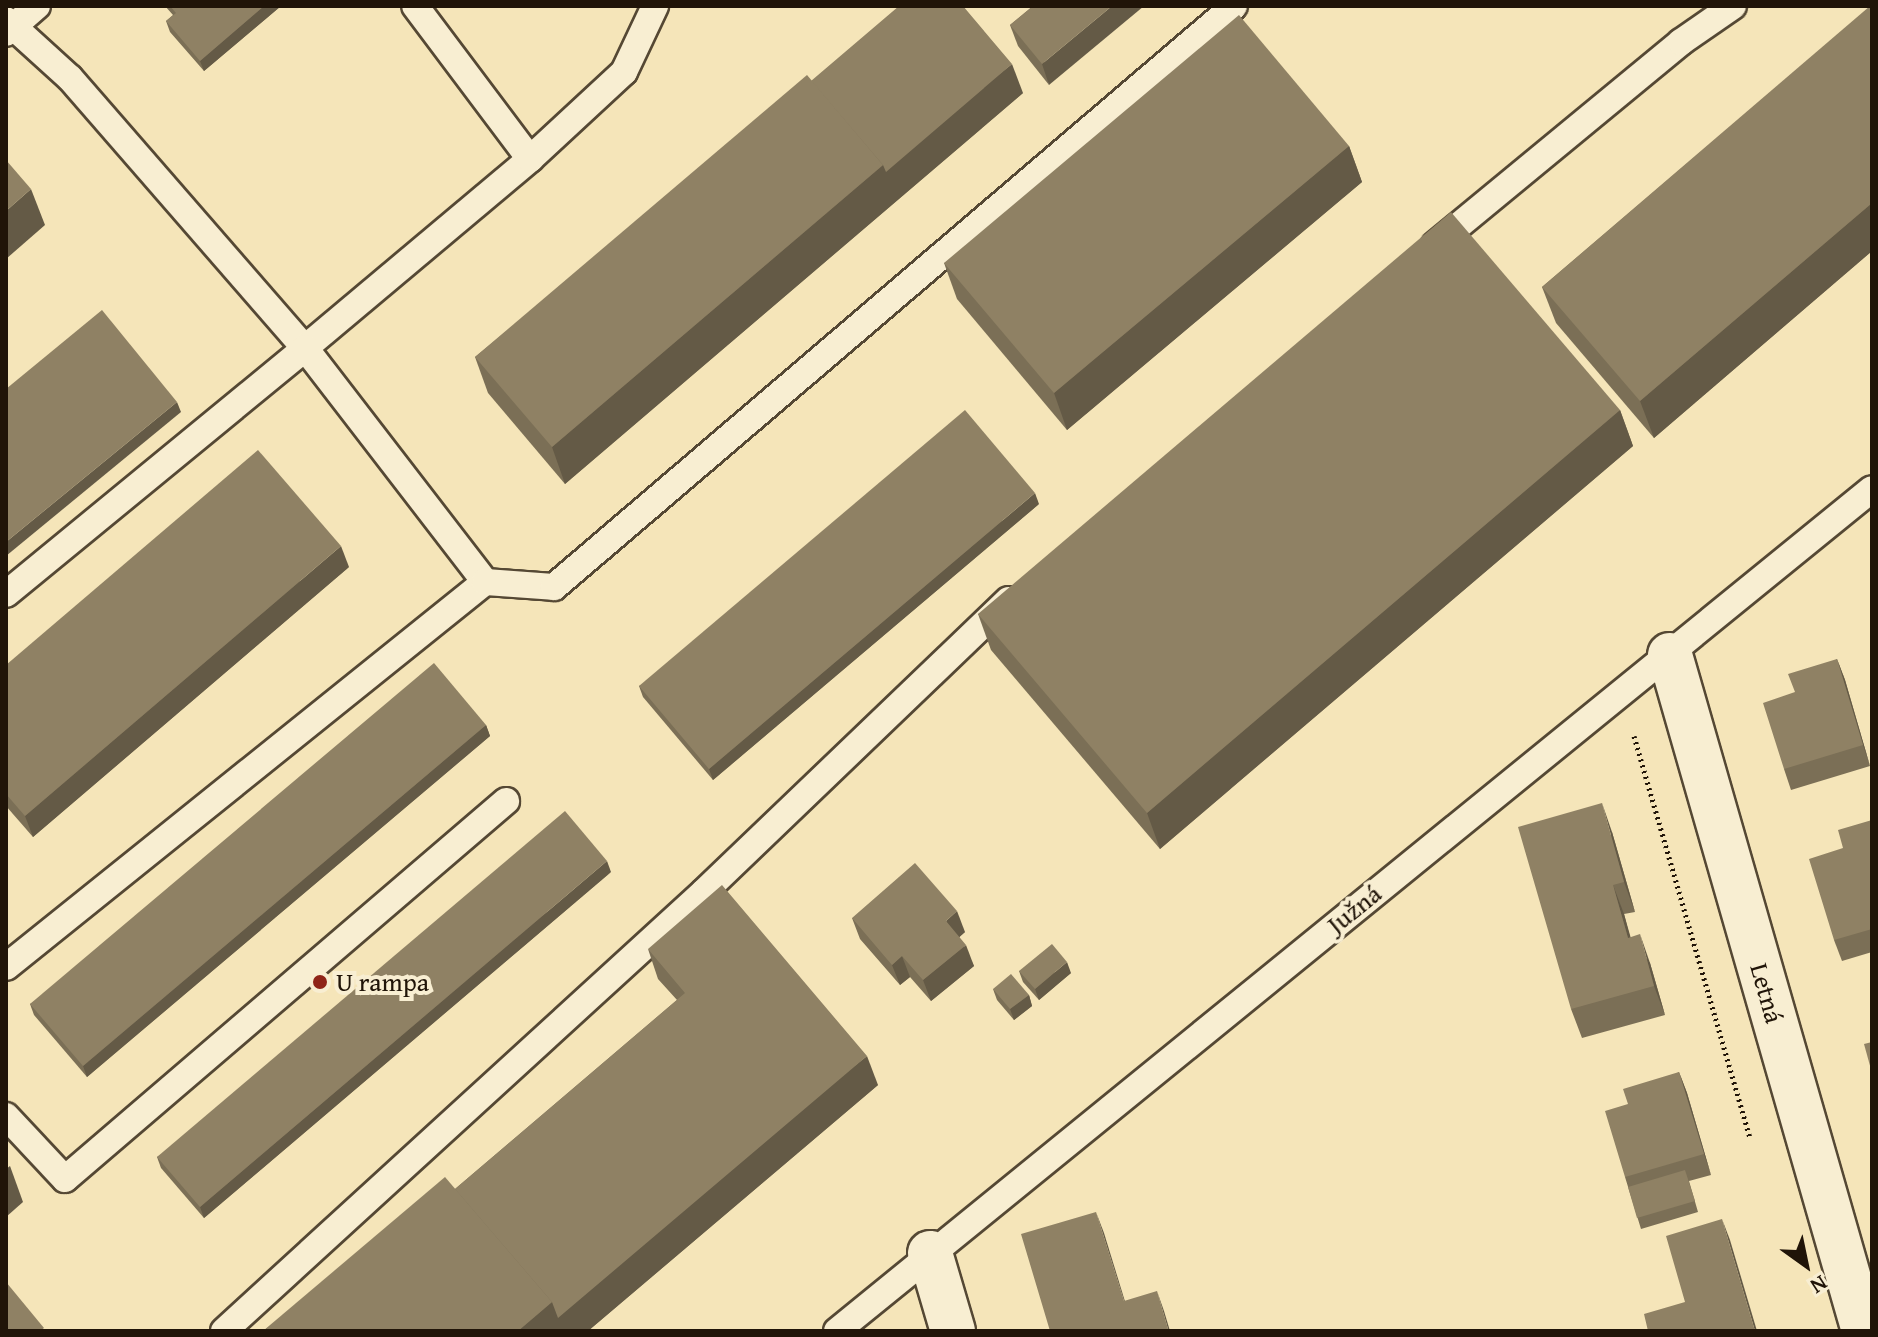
<!DOCTYPE html>
<html>
<head>
<meta charset="utf-8">
<style>
	body { margin:0 }
	#map { position:relative; width:1878px; height:1337px; overflow:hidden; background:#f5e5b9; font-family:"Gentium Book Plus",serif }
	div>[style] { position:absolute }
	[style*='--x'] { left:calc(var(--x)*1px); top:calc(var(--y)*1px); width:calc(var(--w)*1px); rotate:calc(var(--a)*1deg) }
	.path>* { height:5px; margin-top:-2.5px; transform-origin:0; background:repeating-linear-gradient(90deg,#201408 0 2px,transparent 0 6px) }
	.roads { filter:drop-shadow(2px 0 #554834) drop-shadow(-2px 0 #554834) drop-shadow(0 2px #554834) drop-shadow(0 -2px #554834) }
	.service>* { height:26px; margin:-13px; padding:0 13px; transform-origin:13px; border-radius:13px; background:#f8eed2 }
	.minor>* { height:44px; margin:-22px; padding:0 22px; transform-origin:22px; border-radius:22px; background:#f8eed2 }
	.wall>* { inset:0; background:#7b6f56 }
	.shaded-wall>* { inset:0; background:#645a46 }
	.building>* { inset:0; background:#8f8164 }
	.dots>* { width:22px; height:22px; translate:-50% -50%; box-sizing:border-box; border:4px solid #f8eed2; border-radius:50% }
	span { translate:-50% -50%; white-space:nowrap; text-align:center; line-height:1.15; -webkit-text-stroke:8px #f8eed2; paint-order:stroke }
	.street-label { font-size:26px; color:#201408 }
	.poi-label { font-size:26px; color:#201408 }
	.left { translate:0 -50%; text-align:left }
	.frame { position:absolute; inset:0; border:8px solid #201408; pointer-events:none }
	.north { position:absolute; left:1766px; top:1225px; width:80px; height:80px; -webkit-text-stroke:6px #f8eed2; paint-order:stroke; rotate:147deg; font-size:22px; font-weight:700; line-height:32px; text-align:center; color:#201408 }
	.north::after { content:''; display:block; margin:auto; width:28px; height:36px; background:#201408; clip-path:polygon(50% 0,100% 100%,50% 72%,0 100%) }
</style>
</head>
<body>
<div id="map">
	<div class="path">
		<i style="--x:1634;--y:736;--w:417;--a:73.9"></i>
	</div>
	<div class="roads">
		<div class="service">
			<i style="--x:6;--y:20;--w:86;--a:42.2"></i>
			<i style="--x:70;--y:78;--w:358;--a:49"></i>
			<i style="--x:305;--y:348;--w:294;--a:-40"></i>
			<i style="--x:530;--y:159;--w:191;--a:-126.9"></i>
			<i style="--x:6;--y:33;--w:41;--a:-41.1"></i>
			<i style="--x:530;--y:159;--w:128;--a:-42.8"></i>
			<i style="--x:624;--y:72;--w:73;--a:-64.8"></i>
			<i style="--x:1435;--y:245;--w:319;--a:-39.5"></i>
			<i style="--x:1681;--y:42;--w:63;--a:-34.7"></i>
			<i style="--x:6;--y:594;--w:387;--a:-39.4"></i>
			<i style="--x:305;--y:348;--w:295;--a:52.4"></i>
			<i style="--x:6;--y:967;--w:615;--a:-38.79"></i>
			<i style="--x:485;--y:582;--w:69;--a:4.1"></i>
			<i style="--x:554;--y:587;--w:894;--a:-40.51"></i>
			<i style="--x:6;--y:1116;--w:86;--a:46.9"></i>
			<i style="--x:65;--y:1179;--w:581;--a:-40.6"></i>
			<i style="--x:224;--y:1331;--w:650;--a:-42.45"></i>
			<i style="--x:704;--y:892;--w:422;--a:-43.8"></i>
			<i style="--x:837;--y:1331;--w:1334;--a:-39.13"></i>
		</div>
		<div class="minor">
			<i style="--x:1670;--y:655;--w:703;--a:73.99"></i>
			<i style="--x:930;--y:1253;--w:81;--a:73.6"></i>
		</div>
	</div>
	<div class="wall">
		<i style="clip-path:polygon(165px 6px,281px 6px,204px 71px,170px 32px,166px 21px,173px 15px)"></i>
		<i style="clip-path:polygon(1033px 6px,1049px 85px,1018px 46px,1010px 25px)"></i>
		<i style="clip-path:polygon(1872px 6px,1872px 251px,1654px 438px,1556px 323px,1542px 287px)"></i>
		<i style="clip-path:polygon(811px 81px,1023px 93px,565px 484px,488px 393px,475px 357px)"></i>
		<i style="clip-path:polygon(1349px 146px,1362px 182px,1067px 430px,957px 299px,944px 263px)"></i>
		<i style="clip-path:polygon(1620px 410px,1633px 446px,1160px 849px,991px 650px,978px 614px)"></i>
		<i style="clip-path:polygon(1039px 504px,713px 780px,643px 697px,639px 686px)"></i>
		<i style="clip-path:polygon(349px 567px,33px 837px,6px 806px,6px 665px)"></i>
		<i style="clip-path:polygon(1837px 659px,1845px 680px,1870px 766px,1791px 790px,1784px 769px,1795px 692px)"></i>
		<i style="clip-path:polygon(486px 725px,490px 736px,87px 1077px,34px 1015px,30px 1004px)"></i>
		<i style="clip-path:polygon(1872px 820px,1872px 952px,1842px 961px,1834px 940px,1843px 848px)"></i>
		<i style="clip-path:polygon(1612px 832px,1635px 912px,1624px 914px,1630px 937px,1650px 963px,1665px 1015px,1582px 1038px,1571px 1009px)"></i>
		<i style="clip-path:polygon(611px 872px,204px 1218px,161px 1168px,157px 1157px)"></i>
		<i style="clip-path:polygon(852px 918px,965px 932px,959px 937px,974px 966px,931px 1001px,910px 977px,900px 985px,860px 939px)"></i>
		<i style="clip-path:polygon(648px 949px,878px 1085px,588px 1331px,263px 1331px,455px 1189px,677px 1000px,658px 979px)"></i>
		<i style="clip-path:polygon(1019px 971px,1071px 973px,1039px 1000px,1023px 982px)"></i>
		<i style="clip-path:polygon(993px 989px,1029px 995px,1032px 1006px,1014px 1020px,997px 1000px)"></i>
		<i style="clip-path:polygon(1679px 1072px,1687px 1093px,1711px 1175px,1689px 1181px,1698px 1212px,1641px 1229px,1625px 1177px,1628px 1104px)"></i>
	</div>
	<div class="shaded-wall">
		<i style="clip-path:polygon(264px 6px,281px 6px,204px 71px,200px 61px)"></i>
		<i style="clip-path:polygon(1112px 6px,1144px 6px,1049px 85px,1042px 64px)"></i>
		<i style="clip-path:polygon(1012px 64px,1023px 93px,565px 484px,552px 447px,883px 165px)"></i>
		<i style="clip-path:polygon(1349px 146px,1362px 182px,1067px 430px,1054px 393px)"></i>
		<i style="clip-path:polygon(31px 189px,45px 225px,6px 259px,6px 211px)"></i>
		<i style="clip-path:polygon(1872px 203px,1872px 251px,1654px 438px,1640px 401px)"></i>
		<i style="clip-path:polygon(177px 402px,181px 412px,6px 556px,6px 542px)"></i>
		<i style="clip-path:polygon(1620px 410px,1633px 446px,1160px 849px,1147px 813px)"></i>
		<i style="clip-path:polygon(1035px 493px,1039px 504px,713px 780px,709px 769px)"></i>
		<i style="clip-path:polygon(341px 546px,349px 567px,33px 837px,25px 816px)"></i>
		<i style="clip-path:polygon(1837px 659px,1845px 680px,1870px 766px,1863px 745px)"></i>
		<i style="clip-path:polygon(486px 725px,490px 736px,87px 1077px,83px 1066px)"></i>
		<i style="clip-path:polygon(1602px 803px,1612px 832px,1635px 912px,1624px 882px)"></i>
		<i style="clip-path:polygon(607px 861px,611px 872px,204px 1218px,200px 1207px)"></i>
		<i style="clip-path:polygon(1613px 885px,1624px 914px,1639px 967px,1628px 938px)"></i>
		<i style="clip-path:polygon(957px 911px,965px 932px,954px 942px,946px 921px)"></i>
		<i style="clip-path:polygon(1640px 934px,1650px 963px,1665px 1015px,1654px 986px)"></i>
		<i style="clip-path:polygon(966px 945px,974px 966px,931px 1001px,923px 980px)"></i>
		<i style="clip-path:polygon(902px 956px,910px 977px,900px 985px,892px 965px)"></i>
		<i style="clip-path:polygon(1067px 962px,1071px 973px,1039px 1000px,1035px 989px)"></i>
		<i style="clip-path:polygon(1029px 995px,1032px 1006px,1014px 1020px,1010px 1009px)"></i>
		<i style="clip-path:polygon(867px 1056px,878px 1085px,588px 1331px,518px 1331px,552px 1302px)"></i>
		<i style="clip-path:polygon(1679px 1072px,1687px 1093px,1711px 1175px,1704px 1154px)"></i>
		<i style="clip-path:polygon(10px 1166px,23px 1202px,6px 1217px,6px 1169px)"></i>
		<i style="clip-path:polygon(1096px 1212px,1104px 1233px,1131px 1321px,1124px 1301px)"></i>
		<i style="clip-path:polygon(1722px 1219px,1730px 1240px,1757px 1331px,1755px 1331px)"></i>
		<i style="clip-path:polygon(1157px 1291px,1164px 1311px,1170px 1331px,1168px 1329px)"></i>
	</div>
	<div class="building">
		<i style="clip-path:polygon(170px 6px,264px 6px,200px 61px,166px 21px,176px 13px)"></i>
		<i style="clip-path:polygon(899px 6px,963px 6px,1012px 64px,886px 172px,883px 165px,811px 81px)"></i>
		<i style="clip-path:polygon(1033px 6px,1112px 6px,1042px 64px,1010px 25px)"></i>
		<i style="clip-path:polygon(1870px 6px,1872px 6px,1872px 203px,1640px 401px,1542px 287px)"></i>
		<i style="clip-path:polygon(1239px 15px,1349px 146px,1054px 393px,944px 263px)"></i>
		<i style="clip-path:polygon(807px 75px,883px 165px,552px 447px,475px 357px)"></i>
		<i style="clip-path:polygon(6px 160px,31px 189px,6px 211px)"></i>
		<i style="clip-path:polygon(1451px 212px,1620px 410px,1147px 813px,978px 614px)"></i>
		<i style="clip-path:polygon(102px 310px,177px 402px,6px 542px,6px 389px)"></i>
		<i style="clip-path:polygon(965px 410px,1035px 493px,709px 769px,639px 686px)"></i>
		<i style="clip-path:polygon(258px 450px,341px 546px,25px 816px,6px 794px,6px 665px)"></i>
		<i style="clip-path:polygon(1837px 659px,1863px 745px,1784px 769px,1763px 703px,1795px 692px,1788px 674px)"></i>
		<i style="clip-path:polygon(434px 663px,486px 725px,83px 1066px,30px 1004px)"></i>
		<i style="clip-path:polygon(1602px 803px,1624px 882px,1613px 885px,1628px 938px,1640px 934px,1654px 986px,1571px 1009px,1518px 827px)"></i>
		<i style="clip-path:polygon(565px 811px,607px 861px,200px 1207px,157px 1157px)"></i>
		<i style="clip-path:polygon(1872px 820px,1872px 929px,1834px 940px,1809px 859px,1843px 848px,1838px 830px)"></i>
		<i style="clip-path:polygon(915px 863px,957px 911px,946px 921px,966px 945px,923px 980px,902px 956px,892px 965px,852px 918px)"></i>
		<i style="clip-path:polygon(722px 885px,867px 1056px,558px 1318px,552px 1302px,455px 1189px,685px 993px,648px 949px)"></i>
		<i style="clip-path:polygon(1052px 944px,1067px 962px,1035px 989px,1019px 971px)"></i>
		<i style="clip-path:polygon(1011px 974px,1029px 995px,1010px 1009px,993px 989px)"></i>
		<i style="clip-path:polygon(1872px 1042px,1872px 1073px,1864px 1044px)"></i>
		<i style="clip-path:polygon(1679px 1072px,1704px 1154px,1625px 1177px,1605px 1111px,1628px 1104px,1623px 1089px)"></i>
		<i style="clip-path:polygon(1685px 1170px,1695px 1201px,1637px 1218px,1628px 1187px)"></i>
		<i style="clip-path:polygon(445px 1177px,552px 1302px,518px 1331px,263px 1331px)"></i>
		<i style="clip-path:polygon(1096px 1212px,1124px 1301px,1157px 1291px,1168px 1329px,1163px 1331px,1050px 1331px,1021px 1234px)"></i>
		<i style="clip-path:polygon(1722px 1219px,1755px 1331px,1648px 1331px,1644px 1314px,1685px 1302px,1666px 1236px)"></i>
		<i style="clip-path:polygon(6px 1282px,44px 1328px,40px 1331px,6px 1331px)"></i>
	</div>
	<div class="dots">
		<i style="left:320px;top:982px;background:#8f2418"></i>
	</div>
	<div class="street-label">
		<span style="left:1354px;top:909px;rotate:-39deg">Južná</span>
		<span style="left:1767px;top:993px;rotate:74deg">Letná</span>
	</div>
	<div class="poi-label">
		<span class="left" style="left:336px;top:982px">U rampa</span>
	</div>
	<div class="frame"></div>
	<div class="north">N</div>
</div>
</body>
</html>
